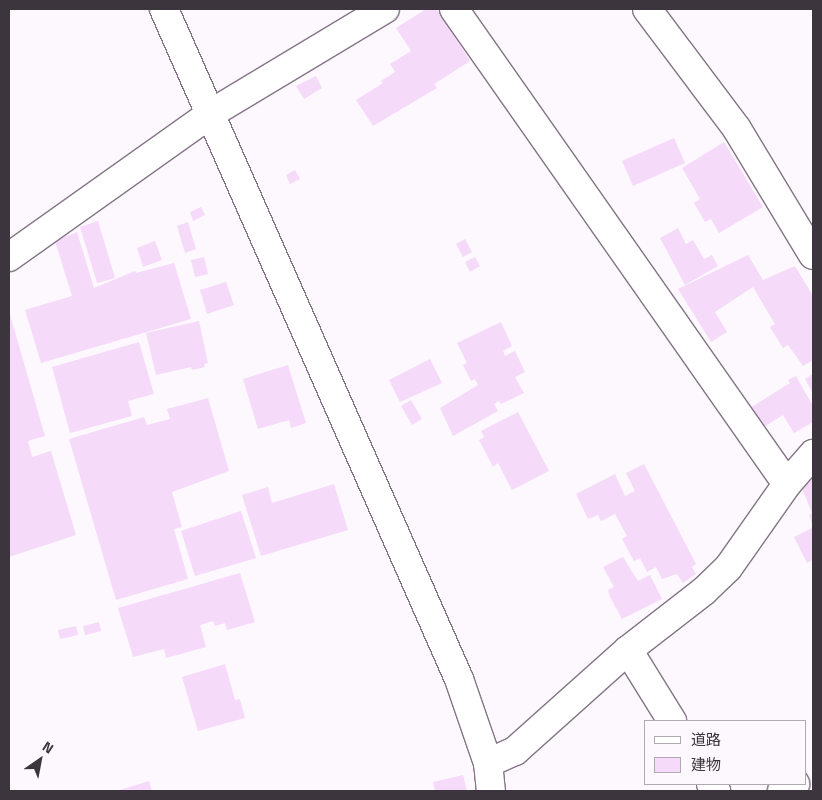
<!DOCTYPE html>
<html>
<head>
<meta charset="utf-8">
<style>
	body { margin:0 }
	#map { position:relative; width:822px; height:800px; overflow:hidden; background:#fdf7fe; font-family:"Titillium Web","Noto Sans JP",sans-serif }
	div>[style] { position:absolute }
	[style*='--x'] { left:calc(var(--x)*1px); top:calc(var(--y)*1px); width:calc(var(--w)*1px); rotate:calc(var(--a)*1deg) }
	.building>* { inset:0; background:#f5daf9 }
	.roads { filter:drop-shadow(1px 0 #847586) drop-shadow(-1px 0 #847586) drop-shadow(0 1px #847586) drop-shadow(0 -1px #847586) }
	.street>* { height:28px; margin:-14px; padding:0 14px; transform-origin:14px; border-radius:14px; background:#fff }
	span { translate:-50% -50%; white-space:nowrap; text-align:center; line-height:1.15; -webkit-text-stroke:4px #fdf7fe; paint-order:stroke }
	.frame { position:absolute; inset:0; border:10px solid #3c353d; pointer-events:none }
	.legend { position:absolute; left:644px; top:720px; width:162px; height:65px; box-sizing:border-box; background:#fdf7fe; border:1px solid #b0a9b1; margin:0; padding:6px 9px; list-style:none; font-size:15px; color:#3c353d }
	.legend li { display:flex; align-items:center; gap:10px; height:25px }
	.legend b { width:25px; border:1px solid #b0a9b1 }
	.north { position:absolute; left:15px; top:735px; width:50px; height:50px; -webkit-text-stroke:4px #fdf7fe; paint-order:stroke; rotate:33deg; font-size:14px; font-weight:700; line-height:20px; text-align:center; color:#3c353d }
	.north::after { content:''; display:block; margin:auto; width:18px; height:22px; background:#3c353d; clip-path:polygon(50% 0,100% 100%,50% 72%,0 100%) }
</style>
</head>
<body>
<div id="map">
	<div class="building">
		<i style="clip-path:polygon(426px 9px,437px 9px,470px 61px,434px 84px,437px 88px,373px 126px,356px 100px,383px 83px,381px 81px,395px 72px,390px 64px,411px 51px,396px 28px)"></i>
		<i style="clip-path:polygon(316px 76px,322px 88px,304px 99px,296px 86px)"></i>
		<i style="clip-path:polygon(674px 138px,685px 163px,633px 186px,622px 161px)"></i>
		<i style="clip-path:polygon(724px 142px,763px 207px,719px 233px,711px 219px,705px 222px,694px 203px,700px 199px,682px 168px)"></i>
		<i style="clip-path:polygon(295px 170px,300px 179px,290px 184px,286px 175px)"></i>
		<i style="clip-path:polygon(201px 207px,205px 215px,193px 221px,190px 212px)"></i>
		<i style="clip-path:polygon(98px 221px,115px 278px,97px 283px,80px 227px)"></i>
		<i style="clip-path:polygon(188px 222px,196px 249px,185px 253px,177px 226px)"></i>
		<i style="clip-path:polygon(678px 228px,686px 244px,693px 240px,704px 259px,712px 255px,718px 266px,685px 285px,660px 238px)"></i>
		<i style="clip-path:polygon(77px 232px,94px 288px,135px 271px,136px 273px,174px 263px,191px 319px,41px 363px,25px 310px,72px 296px,55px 241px)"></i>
		<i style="clip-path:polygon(465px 239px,472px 252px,463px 257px,456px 244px)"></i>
		<i style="clip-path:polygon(155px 241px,162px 260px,143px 267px,137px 248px)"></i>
		<i style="clip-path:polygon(748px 255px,763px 280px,795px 266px,813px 296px,813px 360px,803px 366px,788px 345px,783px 348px,770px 327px,775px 324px,753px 287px,715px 312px,727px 332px,711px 342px,678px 289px)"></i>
		<i style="clip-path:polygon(204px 257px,208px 274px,195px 277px,191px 260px)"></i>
		<i style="clip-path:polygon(475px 257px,480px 266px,470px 272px,465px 262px)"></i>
		<i style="clip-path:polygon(226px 282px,234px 305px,207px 314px,200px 290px)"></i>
		<i style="clip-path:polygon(9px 311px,45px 436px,28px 441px,32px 457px,51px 451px,76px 535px,9px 557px)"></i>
		<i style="clip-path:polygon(199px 321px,208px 363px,204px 364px,205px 367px,192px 370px,191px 367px,156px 375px,146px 333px)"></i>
		<i style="clip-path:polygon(501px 322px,512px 346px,503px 351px,505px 356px,515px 351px,525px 372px,515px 377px,524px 393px,501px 404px,499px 401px,494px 404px,498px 411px,453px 436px,440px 408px,478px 385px,475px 379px,471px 381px,463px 365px,467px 363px,457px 343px)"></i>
		<i style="clip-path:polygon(139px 342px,154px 394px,128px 401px,132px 416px,70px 433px,52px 367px)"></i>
		<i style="clip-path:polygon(430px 359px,442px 383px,400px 402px,389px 380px)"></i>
		<i style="clip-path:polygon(288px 365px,306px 423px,291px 428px,289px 420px,258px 429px,243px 379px)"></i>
		<i style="clip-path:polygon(813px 374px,813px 393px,805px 379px)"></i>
		<i style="clip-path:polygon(796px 376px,813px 406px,813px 422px,794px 433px,783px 415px,762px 428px,750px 408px,790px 383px,788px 380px)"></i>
		<i style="clip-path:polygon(208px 398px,229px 471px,172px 492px,182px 527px,174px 529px,188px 579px,116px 600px,69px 439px,144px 417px,147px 425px,170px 419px,167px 409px)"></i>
		<i style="clip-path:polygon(411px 400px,422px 419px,412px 425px,401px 406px)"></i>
		<i style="clip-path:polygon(518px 412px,549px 471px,512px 490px,498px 463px,493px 467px,479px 440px,484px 437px,481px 431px)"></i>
		<i style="clip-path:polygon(644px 464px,696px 564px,692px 567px,696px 574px,683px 583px,677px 574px,662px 579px,656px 567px,647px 572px,640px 558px,634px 561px,622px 539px,627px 536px,615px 514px,601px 521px,598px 515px,588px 519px,576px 494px,615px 474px,625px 496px,635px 491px,626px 473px)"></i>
		<i style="clip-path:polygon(813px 477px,813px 526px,809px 515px,812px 513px,800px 483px)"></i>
		<i style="clip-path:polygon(334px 484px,348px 530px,261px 556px,242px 495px,268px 487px,272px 503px)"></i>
		<i style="clip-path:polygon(241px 511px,256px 558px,195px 576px,181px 531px)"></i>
		<i style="clip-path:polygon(812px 528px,813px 560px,807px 563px,794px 537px)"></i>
		<i style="clip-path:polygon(623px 557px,638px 581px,650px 575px,662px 599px,622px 619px,610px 597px,608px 590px,614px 587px,603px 567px)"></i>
		<i style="clip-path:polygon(240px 573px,255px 622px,227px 630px,225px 623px,215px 626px,213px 621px,200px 625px,206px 647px,166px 658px,164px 649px,133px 657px,118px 608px)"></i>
		<i style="clip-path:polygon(99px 622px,101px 631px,85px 635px,83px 626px)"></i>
		<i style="clip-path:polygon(76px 626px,78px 635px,60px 639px,58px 630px)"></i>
		<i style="clip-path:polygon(225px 664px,235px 700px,240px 699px,245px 718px,198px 731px,182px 677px)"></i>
		<i style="clip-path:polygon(463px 775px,467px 791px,435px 791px,433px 782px)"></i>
		<i style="clip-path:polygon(149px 781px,152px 791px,117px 791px)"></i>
	</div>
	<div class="roads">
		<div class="street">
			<i style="--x:164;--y:9;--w:732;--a:66.24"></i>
			<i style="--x:459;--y:679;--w:89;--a:71"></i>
			<i style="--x:488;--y:763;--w:28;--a:84"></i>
			<i style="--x:454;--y:9;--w:580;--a:54.97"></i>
			<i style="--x:647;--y:9;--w:150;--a:53.1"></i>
			<i style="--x:737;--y:129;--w:147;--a:58.9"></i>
			<i style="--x:9;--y:257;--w:247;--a:-35.4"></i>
			<i style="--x:210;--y:114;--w:204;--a:-31"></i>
			<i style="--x:628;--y:650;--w:84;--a:58.2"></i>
			<i style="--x:488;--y:763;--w:30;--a:-24"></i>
			<i style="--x:515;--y:751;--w:152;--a:-41.8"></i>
			<i style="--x:628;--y:650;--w:96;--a:-37.8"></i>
			<i style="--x:704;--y:591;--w:33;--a:-44"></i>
			<i style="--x:728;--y:568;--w:103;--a:-54.9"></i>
			<i style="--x:787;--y:484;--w:40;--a:-49"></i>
			<i style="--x:711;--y:784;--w:9;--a:54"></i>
			<i style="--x:782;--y:791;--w:15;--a:-28"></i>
		</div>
	</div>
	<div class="frame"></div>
	<ul class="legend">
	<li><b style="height:6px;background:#fff"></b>道路</li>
	<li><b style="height:14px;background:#f5daf9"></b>建物</li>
	</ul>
	<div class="north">N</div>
</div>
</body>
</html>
